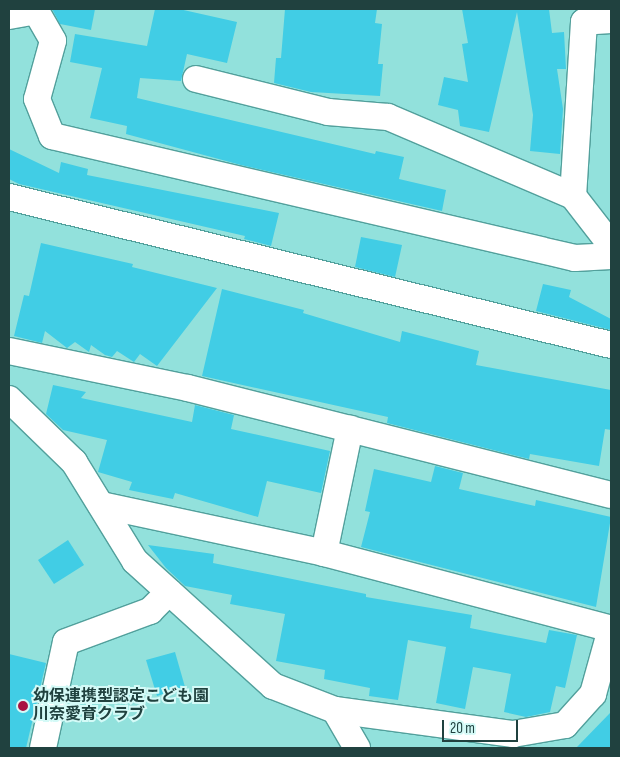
<!DOCTYPE html>
<html>
<head>
<meta charset="utf-8">
<style>
	body { margin:0 }
	#map { position:relative; width:620px; height:757px; overflow:hidden; background:#92e1dc; font-family:"Sofia Sans Condensed","Noto Sans JP",sans-serif }
	div>[style] { position:absolute }
	[style*='--x'] { left:calc(var(--x)*1px); top:calc(var(--y)*1px); width:calc(var(--w)*1px); rotate:calc(var(--a)*1deg) }
	.building>* { inset:0; background:#41cde5 }
	.roads { filter:drop-shadow(1px 0 #52a09c) drop-shadow(-1px 0 #52a09c) drop-shadow(0 1px #52a09c) drop-shadow(0 -1px #52a09c) }
	.minor>* { height:26px; margin:-13px; padding:0 13px; transform-origin:13px; border-radius:13px; background:#fff }
	.dots>* { width:14px; height:14px; translate:-50% -50%; box-sizing:border-box; border:2px solid #d4faf7; border-radius:50% }
	span { translate:-50% -50%; white-space:nowrap; text-align:center; line-height:1.15; -webkit-text-stroke:4px #d4faf7; paint-order:stroke }
	.poi-label { font-size:16px; color:#20413f; font-weight:700 }
	.left { translate:0 -50%; text-align:left }
	.frame { position:absolute; inset:0; border:10px solid #20413f; pointer-events:none }
	.scale { position:absolute; left:442px; top:720px; width:76px; height:22px; box-sizing:border-box; border:2px solid #20413f; border-top:0; padding-left:6px; font-size:15px; line-height:18px; white-space:nowrap; color:#20413f; -webkit-text-stroke:4px #d4faf7; paint-order:stroke }
</style>
</head>
<body>
<div id="map">
	<div class="building">
		<i style="clip-path:polygon(52px 9px,95px 9px,91px 30px,60px 24px)"></i>
		<i style="clip-path:polygon(155px 9px,179px 9px,237px 22px,227px 63px,187px 54px,181px 81px,140px 78px,137px 98px,375px 154px,376px 151px,404px 157px,399px 179px,446px 190px,442px 211px,241px 165px,126px 134px,127px 126px,90px 118px,102px 68px,70px 62px,75px 34px,147px 46px)"></i>
		<i style="clip-path:polygon(285px 9px,377px 9px,375px 23px,382px 24px,378px 64px,383px 64px,380px 96px,311px 92px,274px 83px,276px 58px,281px 58px)"></i>
		<i style="clip-path:polygon(462px 9px,549px 9px,552px 33px,564px 32px,566px 69px,557px 69px,563px 109px,560px 154px,530px 151px,533px 115px,517px 12px,489px 132px,460px 126px,458px 110px,438px 105px,444px 77px,468px 82px,462px 44px,468px 43px)"></i>
		<i style="clip-path:polygon(9px 149px,59px 173px,61px 162px,88px 169px,87px 175px,279px 213px,271px 246px,244px 239px,245px 236px,19px 184px,9px 179px)"></i>
		<i style="clip-path:polygon(361px 237px,402px 245px,395px 277px,355px 267px)"></i>
		<i style="clip-path:polygon(41px 243px,133px 264px,132px 267px,217px 288px,157px 366px,140px 354px,134px 362px,117px 351px,112px 357px,105px 355px,91px 345px,89px 352px,75px 342px,67px 348px,45px 331px,42px 343px,14px 336px,24px 295px,29px 296px)"></i>
		<i style="clip-path:polygon(543px 284px,571px 290px,569px 297px,611px 319px,611px 330px,536px 311px)"></i>
		<i style="clip-path:polygon(222px 289px,304px 310px,303px 313px,400px 342px,402px 331px,479px 351px,476px 365px,611px 390px,611px 430px,605px 429px,599px 466px,530px 454px,529px 459px,387px 423px,388px 417px,202px 376px)"></i>
		<i style="clip-path:polygon(53px 385px,86px 392px,81px 398px,192px 422px,195px 405px,234px 415px,231px 429px,330px 451px,321px 493px,267px 481px,258px 517px,175px 493px,173px 499px,129px 490px,132px 482px,98px 472px,107px 440px,63px 430px,46px 414px)"></i>
		<i style="clip-path:polygon(435px 466px,463px 473px,459px 489px,535px 506px,536px 500px,611px 517px,596px 607px,361px 547px,370px 512px,365px 511px,374px 469px,431px 482px)"></i>
		<i style="clip-path:polygon(68px 540px,84px 565px,54px 584px,38px 560px)"></i>
		<i style="clip-path:polygon(148px 545px,214px 554px,213px 563px,366px 594px,366px 597px,472px 615px,470px 628px,546px 643px,549px 630px,577px 635px,565px 688px,556px 686px,550px 712px,526px 717px,504px 712px,511px 674px,473px 667px,465px 709px,436px 703px,446px 647px,408px 640px,398px 700px,369px 696px,370px 688px,324px 679px,325px 670px,276px 661px,285px 614px,230px 604px,232px 595px,185px 586px,166px 568px)"></i>
		<i style="clip-path:polygon(175px 652px,185px 687px,157px 696px,146px 660px)"></i>
		<i style="clip-path:polygon(9px 654px,46px 663px,26px 748px,9px 748px)"></i>
		<i style="clip-path:polygon(611px 712px,611px 748px,576px 748px)"></i>
	</div>
	<div class="roads">
		<div class="minor">
			<i style="--x:9;--y:16;--w:27;--a:-10"></i>
			<i style="--x:36;--y:11;--w:34;--a:60"></i>
			<i style="--x:53;--y:41;--w:60;--a:105.4"></i>
			<i style="--x:37;--y:99;--w:40;--a:68"></i>
			<i style="--x:52;--y:136;--w:537;--a:13.13"></i>
			<i style="--x:575;--y:258;--w:36;--a:-3"></i>
			<i style="--x:611;--y:20;--w:27;--a:176"></i>
			<i style="--x:584;--y:22;--w:174;--a:93.6"></i>
			<i style="--x:573;--y:196;--w:62;--a:52.2"></i>
			<i style="--x:196;--y:79;--w:136;--a:14"></i>
			<i style="--x:328;--y:112;--w:60;--a:4.8"></i>
			<i style="--x:388;--y:117;--w:201;--a:23.1"></i>
			<i style="--x:9;--y:197;--w:620;--a:13.81"></i>
			<i style="--x:9;--y:351;--w:183;--a:11.7"></i>
			<i style="--x:188;--y:388;--w:436;--a:14.2"></i>
			<i style="--x:9;--y:399;--w:91;--a:44.1"></i>
			<i style="--x:74;--y:462;--w:116;--a:58.4"></i>
			<i style="--x:135;--y:561;--w:186;--a:42.2"></i>
			<i style="--x:273;--y:686;--w:66;--a:21.2"></i>
			<i style="--x:335;--y:710;--w:180;--a:7.7"></i>
			<i style="--x:513;--y:734;--w:53;--a:-9.8"></i>
			<i style="--x:565;--y:725;--w:42;--a:-47.9"></i>
			<i style="--x:593;--y:694;--w:67;--a:-74.5"></i>
			<i style="--x:101;--y:505;--w:228;--a:12.1"></i>
			<i style="--x:324;--y:553;--w:297;--a:14.8"></i>
			<i style="--x:324;--y:553;--w:127;--a:-78.2"></i>
			<i style="--x:335;--y:710;--w:44;--a:59.9"></i>
			<i style="--x:43;--y:748;--w:108;--a:-77.8"></i>
			<i style="--x:66;--y:642;--w:90;--a:-20.3"></i>
			<i style="--x:150;--y:611;--w:27;--a:-45"></i>
		</div>
	</div>
	<div class="dots">
		<i style="left:23px;top:706px;background:#a91342"></i>
	</div>
	<div class="poi-label">
		<span class="left" style="left:33px;top:706px">幼保連携型認定こども園<br>川奈愛育クラブ</span>
	</div>
	<div class="frame"></div>
	<div class="scale">20 m</div>
</div>
</body>
</html>
